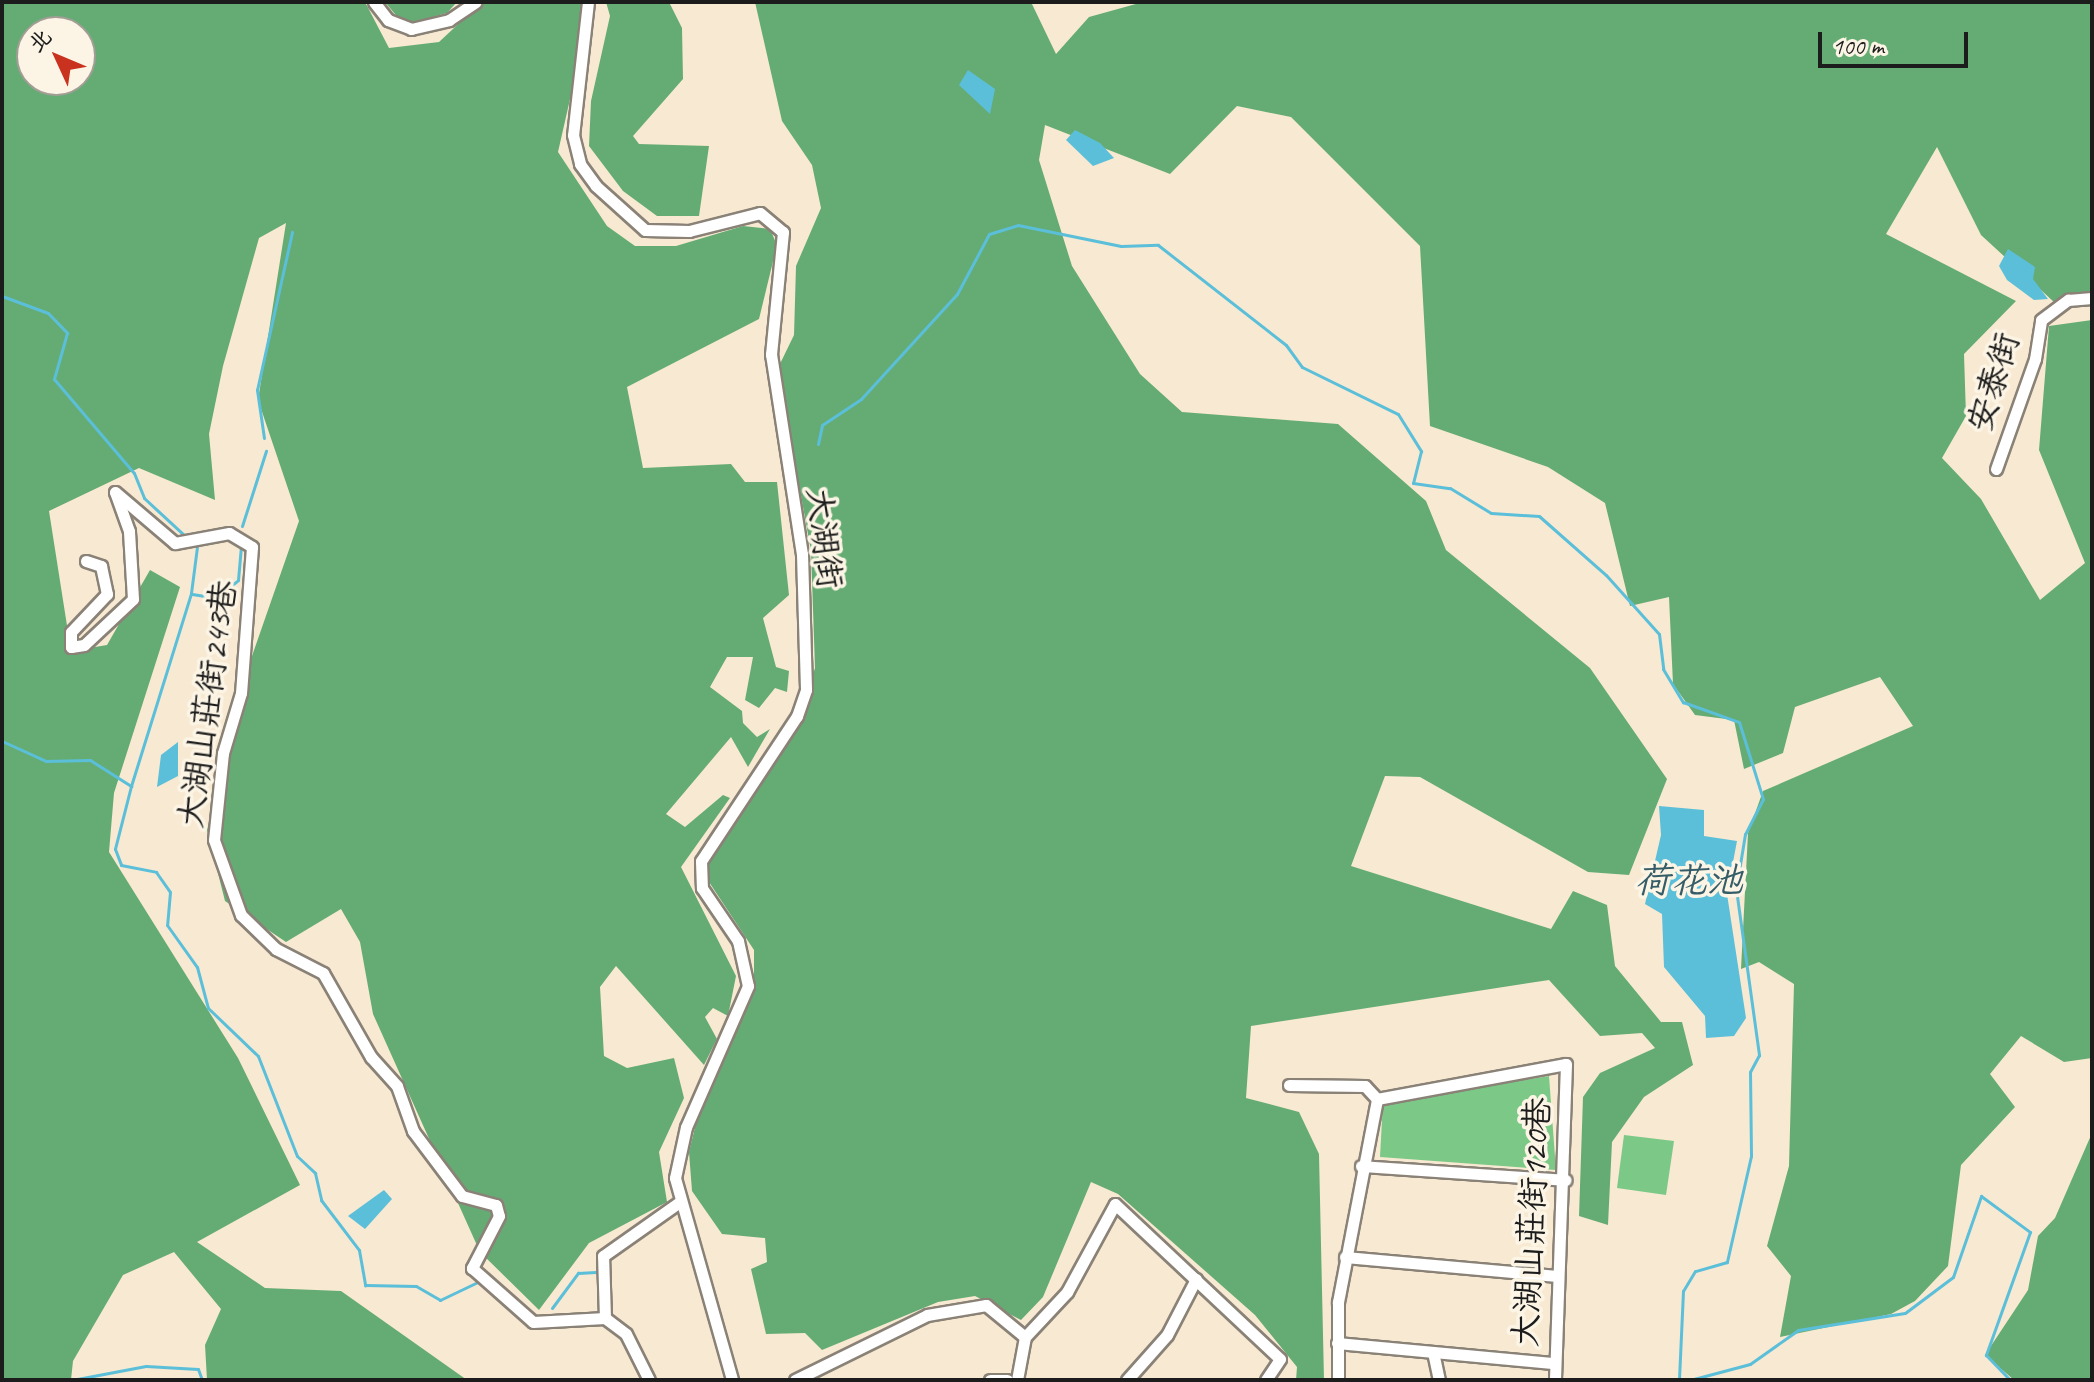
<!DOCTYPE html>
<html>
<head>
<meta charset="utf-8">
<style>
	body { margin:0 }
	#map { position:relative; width:2094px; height:1382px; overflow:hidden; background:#f8e9d2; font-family:Caveat,"LXGW WenKai TC",sans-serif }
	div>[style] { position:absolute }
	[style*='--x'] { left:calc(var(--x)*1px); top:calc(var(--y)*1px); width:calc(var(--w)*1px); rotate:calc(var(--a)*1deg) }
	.green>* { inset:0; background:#7cc887 }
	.forest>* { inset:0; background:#65ac74 }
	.water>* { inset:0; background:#5bbfd9 }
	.stream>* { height:3px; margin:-1.5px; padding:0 1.5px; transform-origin:1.5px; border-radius:1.5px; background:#5bbfd9 }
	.roads { filter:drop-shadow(2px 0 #8a8277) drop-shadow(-2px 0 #8a8277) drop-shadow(0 2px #8a8277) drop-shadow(0 -2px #8a8277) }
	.minor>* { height:11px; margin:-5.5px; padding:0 5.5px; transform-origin:5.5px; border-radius:5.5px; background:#fff }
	span { translate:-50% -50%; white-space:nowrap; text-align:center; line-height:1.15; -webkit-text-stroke:7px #fcf5e5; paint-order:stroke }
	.street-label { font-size:34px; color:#1c1c1c }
	.water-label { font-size:36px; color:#355d68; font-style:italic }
	.frame { position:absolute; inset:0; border:4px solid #1c1c1c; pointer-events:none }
	.north { position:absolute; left:16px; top:16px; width:80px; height:80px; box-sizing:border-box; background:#fcf5e5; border:2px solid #a29e95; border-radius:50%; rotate:314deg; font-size:22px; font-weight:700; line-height:32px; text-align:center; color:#1c1c1c }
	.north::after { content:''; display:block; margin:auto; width:28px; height:36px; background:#c8321e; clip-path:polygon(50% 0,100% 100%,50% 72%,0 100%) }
	.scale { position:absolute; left:1818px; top:32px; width:150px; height:36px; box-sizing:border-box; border:4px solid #1c1c1c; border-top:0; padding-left:10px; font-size:24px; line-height:28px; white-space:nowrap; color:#1c1c1c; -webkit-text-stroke:6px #fcf5e5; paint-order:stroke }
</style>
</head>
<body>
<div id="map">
	<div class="green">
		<i style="clip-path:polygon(1549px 1076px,1556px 1170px,1380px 1157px,1383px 1102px)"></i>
		<i style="clip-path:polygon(1624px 1135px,1674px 1141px,1666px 1195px,1617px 1188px)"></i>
	</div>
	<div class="forest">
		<i style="clip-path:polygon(evenodd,2px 2px,365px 2px,389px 48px,439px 42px,482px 2px,581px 2px,583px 42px,558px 152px,607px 226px,635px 246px,676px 246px,743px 226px,770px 229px,777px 245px,759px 319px,627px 387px,643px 468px,731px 464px,745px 482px,777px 482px,789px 595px,763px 618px,776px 667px,789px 671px,787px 692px,775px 688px,759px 708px,745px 700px,753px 657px,727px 657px,710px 687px,742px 711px,743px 723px,757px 737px,770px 729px,748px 767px,731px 737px,666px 814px,685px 827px,723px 795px,730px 798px,681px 867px,736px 976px,728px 1016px,713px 1008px,705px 1017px,717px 1039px,704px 1065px,616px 966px,600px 987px,604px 1056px,627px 1068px,674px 1058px,684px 1098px,659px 1152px,667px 1202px,589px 1243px,539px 1310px,480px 1252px,373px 1014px,360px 942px,341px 909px,286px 942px,225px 901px,207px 830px,252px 656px,299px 521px,258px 400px,286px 223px,259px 238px,223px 366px,209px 434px,215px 500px,139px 468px,49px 511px,71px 651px,107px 645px,150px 570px,180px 587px,114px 793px,109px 852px,238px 1058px,300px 1185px,197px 1242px,265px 1288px,341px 1291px,467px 1380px,207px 1380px,205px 1345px,221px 1309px,174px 1252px,123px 1275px,73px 1361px,71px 1380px,2px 1380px,2px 2px,32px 32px,80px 32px,80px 80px,32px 80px,32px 32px)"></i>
		<i style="clip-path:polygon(385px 2px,457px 2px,447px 13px,404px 25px)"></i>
		<i style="clip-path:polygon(606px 2px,669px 2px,682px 28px,683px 79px,633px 136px,639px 144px,709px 146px,699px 216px,657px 216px,623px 191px,589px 146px,591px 101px,610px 16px)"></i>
		<i style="clip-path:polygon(755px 2px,1031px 2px,1056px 54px,1089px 17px,1143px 2px,2092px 2px,2092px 299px,2055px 303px,1981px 235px,1937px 147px,1886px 234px,2016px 301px,1964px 354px,1966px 416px,1942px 458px,1981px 499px,2040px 600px,2085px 563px,2039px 450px,2049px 326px,2092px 320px,2092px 1058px,2064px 1062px,2021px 1036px,1990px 1074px,2015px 1107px,1961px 1165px,1948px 1266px,1915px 1301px,1891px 1314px,1780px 1337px,1791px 1276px,1767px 1246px,1789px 1166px,1794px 984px,1759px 962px,1741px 969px,1748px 833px,1763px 791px,1913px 726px,1880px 677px,1795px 707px,1783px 753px,1744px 769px,1734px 720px,1695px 715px,1673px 684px,1669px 597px,1630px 606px,1605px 503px,1548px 467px,1430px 426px,1420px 246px,1291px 117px,1237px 106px,1170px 174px,1045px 125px,1039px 160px,1072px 266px,1140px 374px,1182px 412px,1338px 424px,1426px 501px,1446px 550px,1590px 668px,1667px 779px,1629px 875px,1588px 872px,1420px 777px,1385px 776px,1351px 866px,1551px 929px,1573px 891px,1607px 905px,1615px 966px,1661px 1022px,1682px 1022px,1693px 1065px,1644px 1097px,1612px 1142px,1608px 1225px,1579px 1216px,1583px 1097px,1600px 1073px,1655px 1048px,1642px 1033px,1600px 1036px,1549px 980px,1251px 1026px,1246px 1098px,1299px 1112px,1319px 1154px,1324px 1380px,1296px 1380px,1297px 1367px,1255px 1315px,1118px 1194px,1091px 1182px,1043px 1297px,1021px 1320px,975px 1296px,938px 1302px,822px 1350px,805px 1333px,766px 1334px,751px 1269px,767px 1262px,765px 1238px,722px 1234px,692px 1191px,689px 1152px,699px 1111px,754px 992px,754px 950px,709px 882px,708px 859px,793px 735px,815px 668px,811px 551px,778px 368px,794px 335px,796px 266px,821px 208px,812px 165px,782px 121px)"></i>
		<i style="clip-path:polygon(2092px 1133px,2092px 1380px,2014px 1380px,1985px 1355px,2028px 1290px,2038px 1236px,2055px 1218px)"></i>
	</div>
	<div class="water">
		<i style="clip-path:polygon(968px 70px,995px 89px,990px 114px,959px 85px)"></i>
		<i style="clip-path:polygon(1075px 130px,1100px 143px,1114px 158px,1093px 166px,1066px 140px)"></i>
		<i style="clip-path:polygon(2008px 249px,2035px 267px,2033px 279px,2048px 299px,2034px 300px,2007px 280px,1999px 266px)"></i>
		<i style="clip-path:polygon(178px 742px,178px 776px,157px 787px,161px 755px)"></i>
		<i style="clip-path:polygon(1659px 806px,1704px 810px,1704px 836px,1737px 841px,1727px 894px,1746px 1018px,1734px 1036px,1706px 1038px,1705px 1016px,1664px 967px,1662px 914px,1645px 904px,1661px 835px)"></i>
		<i style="clip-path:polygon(384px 1190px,392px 1199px,365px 1229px,348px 1216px)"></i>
	</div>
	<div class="stream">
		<i style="--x:2;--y:296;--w:49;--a:20.3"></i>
		<i style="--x:48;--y:313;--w:28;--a:46"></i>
		<i style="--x:67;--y:333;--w:48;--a:105.8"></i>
		<i style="--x:54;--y:379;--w:123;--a:49.6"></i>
		<i style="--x:134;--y:473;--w:27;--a:68"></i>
		<i style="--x:144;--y:498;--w:54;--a:42.8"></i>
		<i style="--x:264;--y:438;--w:49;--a:-98.3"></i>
		<i style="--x:257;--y:390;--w:162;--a:-77.5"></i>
		<i style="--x:818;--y:444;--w:19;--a:-78"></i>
		<i style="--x:822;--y:425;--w:47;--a:-33.7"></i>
		<i style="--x:861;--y:399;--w:142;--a:-47.6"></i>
		<i style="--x:957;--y:294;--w:68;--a:-61.9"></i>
		<i style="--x:989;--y:234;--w:30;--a:-17"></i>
		<i style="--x:1018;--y:225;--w:105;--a:11.5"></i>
		<i style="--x:1121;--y:246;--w:37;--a:-2"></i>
		<i style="--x:1158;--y:245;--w:162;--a:38"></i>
		<i style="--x:1286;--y:345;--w:27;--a:54"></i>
		<i style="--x:1302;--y:367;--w:107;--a:26.1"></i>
		<i style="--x:1398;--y:414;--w:44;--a:58.1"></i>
		<i style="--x:1421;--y:451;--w:33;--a:104"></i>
		<i style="--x:1413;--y:483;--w:37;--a:8"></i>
		<i style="--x:1450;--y:488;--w:48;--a:31.4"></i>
		<i style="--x:1491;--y:513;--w:48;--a:3.6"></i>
		<i style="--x:1539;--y:516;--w:89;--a:41.4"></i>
		<i style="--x:1606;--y:575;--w:79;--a:48.1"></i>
		<i style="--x:1659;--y:634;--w:35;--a:83"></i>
		<i style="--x:1663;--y:669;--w:39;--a:59"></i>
		<i style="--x:1683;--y:702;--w:59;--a:19.7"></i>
		<i style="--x:1739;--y:722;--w:81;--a:72.7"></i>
		<i style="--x:1763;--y:799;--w:39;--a:117"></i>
		<i style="--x:1745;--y:834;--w:56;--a:99.3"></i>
		<i style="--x:1736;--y:889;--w:168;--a:82.1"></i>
		<i style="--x:1759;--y:1055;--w:19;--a:118"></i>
		<i style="--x:1750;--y:1072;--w:84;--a:89.3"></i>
		<i style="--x:1751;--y:1156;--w:109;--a:102.8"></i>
		<i style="--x:1727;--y:1262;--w:33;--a:164"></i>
		<i style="--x:1695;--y:1271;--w:23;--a:121"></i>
		<i style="--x:1683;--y:1291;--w:89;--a:92.6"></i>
		<i style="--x:242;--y:526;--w:79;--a:-72.3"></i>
		<i style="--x:192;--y:594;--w:24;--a:9"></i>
		<i style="--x:216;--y:598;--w:28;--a:-39"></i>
		<i style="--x:238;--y:580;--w:36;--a:-85"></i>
		<i style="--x:2;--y:741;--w:48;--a:24.4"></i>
		<i style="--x:46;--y:761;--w:44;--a:-1.3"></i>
		<i style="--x:90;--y:760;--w:49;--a:32.4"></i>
		<i style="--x:131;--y:786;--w:65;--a:104.3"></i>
		<i style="--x:115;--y:849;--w:17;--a:69"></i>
		<i style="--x:121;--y:865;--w:36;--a:11"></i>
		<i style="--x:156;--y:872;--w:24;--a:55"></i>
		<i style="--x:170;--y:892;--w:33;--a:95"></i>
		<i style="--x:167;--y:925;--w:52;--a:54.5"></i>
		<i style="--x:197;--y:967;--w:42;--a:75"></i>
		<i style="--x:208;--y:1008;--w:69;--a:43.8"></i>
		<i style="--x:258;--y:1056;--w:107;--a:68.7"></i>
		<i style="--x:297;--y:1156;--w:25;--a:43"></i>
		<i style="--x:315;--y:1173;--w:28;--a:77"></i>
		<i style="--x:321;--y:1200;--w:63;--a:52.8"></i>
		<i style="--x:359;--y:1250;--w:36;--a:80"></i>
		<i style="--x:365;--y:1285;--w:51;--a:1.1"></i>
		<i style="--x:416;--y:1286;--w:28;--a:30"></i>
		<i style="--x:440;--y:1300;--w:47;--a:-25.5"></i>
		<i style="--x:131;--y:786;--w:202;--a:-72.7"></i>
		<i style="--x:191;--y:593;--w:46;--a:-82.6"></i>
		<i style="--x:552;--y:1308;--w:44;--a:-53.4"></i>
		<i style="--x:578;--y:1273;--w:22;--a:-3"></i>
		<i style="--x:72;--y:1380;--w:75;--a:-10.7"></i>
		<i style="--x:146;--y:1366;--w:52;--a:3.3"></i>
		<i style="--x:198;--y:1369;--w:12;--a:70"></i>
		<i style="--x:1690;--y:1380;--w:62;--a:-14.9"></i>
		<i style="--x:1750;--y:1364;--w:59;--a:-35.3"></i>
		<i style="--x:1798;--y:1330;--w:108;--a:-9"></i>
		<i style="--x:1905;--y:1313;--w:60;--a:-36.9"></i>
		<i style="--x:1953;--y:1277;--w:86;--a:-70.9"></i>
		<i style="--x:1981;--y:1196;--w:61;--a:36.3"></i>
		<i style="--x:2030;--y:1232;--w:131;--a:109.7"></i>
		<i style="--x:1986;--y:1355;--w:35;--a:46"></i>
	</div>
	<div class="roads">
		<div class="minor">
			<i style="--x:374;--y:2;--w:23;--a:52"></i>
			<i style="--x:388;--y:20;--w:25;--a:21"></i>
			<i style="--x:411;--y:29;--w:39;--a:-13"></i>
			<i style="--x:449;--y:20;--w:32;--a:-34"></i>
			<i style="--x:588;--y:2;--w:134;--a:96.4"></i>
			<i style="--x:573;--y:135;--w:30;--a:76"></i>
			<i style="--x:580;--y:164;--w:27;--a:54"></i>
			<i style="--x:596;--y:186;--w:66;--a:41.9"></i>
			<i style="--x:645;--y:230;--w:44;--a:1.3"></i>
			<i style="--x:689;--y:231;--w:73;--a:-14.2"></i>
			<i style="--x:760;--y:213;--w:30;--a:40"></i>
			<i style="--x:783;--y:232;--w:123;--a:95.6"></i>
			<i style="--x:771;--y:354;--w:202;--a:81.2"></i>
			<i style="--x:802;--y:554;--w:136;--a:88.3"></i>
			<i style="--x:806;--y:690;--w:28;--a:109"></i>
			<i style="--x:797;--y:716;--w:174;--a:123.5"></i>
			<i style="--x:701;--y:861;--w:27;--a:88"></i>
			<i style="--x:702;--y:888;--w:64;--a:55.8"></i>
			<i style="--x:738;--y:941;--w:46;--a:77.5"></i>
			<i style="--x:748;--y:986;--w:154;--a:113.7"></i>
			<i style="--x:686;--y:1127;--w:52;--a:102.2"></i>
			<i style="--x:675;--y:1178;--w:210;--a:74.2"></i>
			<i style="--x:1996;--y:469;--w:117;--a:-70.5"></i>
			<i style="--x:2035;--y:359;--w:39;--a:-81"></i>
			<i style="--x:2041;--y:320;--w:34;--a:-37"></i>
			<i style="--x:2068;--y:300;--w:24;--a:-5"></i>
			<i style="--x:86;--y:561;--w:16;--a:18"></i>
			<i style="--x:101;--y:566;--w:29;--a:78"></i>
			<i style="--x:107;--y:594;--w:52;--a:133.5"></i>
			<i style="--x:71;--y:632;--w:15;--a:90"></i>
			<i style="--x:71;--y:647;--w:13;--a:-9"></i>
			<i style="--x:84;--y:645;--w:67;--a:-43.2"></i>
			<i style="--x:133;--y:599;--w:68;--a:-93.4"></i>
			<i style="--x:129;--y:531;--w:41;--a:-109.7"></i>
			<i style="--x:115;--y:492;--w:79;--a:40.4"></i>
			<i style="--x:175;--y:543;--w:55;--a:-10.5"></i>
			<i style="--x:229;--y:533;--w:27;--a:31"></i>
			<i style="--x:252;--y:547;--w:146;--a:94.3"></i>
			<i style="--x:241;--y:693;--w:63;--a:106.7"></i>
			<i style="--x:223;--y:753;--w:87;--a:95.9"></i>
			<i style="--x:214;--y:840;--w:80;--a:70.2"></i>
			<i style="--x:241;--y:915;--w:49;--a:44.2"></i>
			<i style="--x:276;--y:949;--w:53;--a:27.1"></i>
			<i style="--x:323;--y:973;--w:97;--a:60.3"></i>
			<i style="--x:371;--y:1057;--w:39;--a:48"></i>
			<i style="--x:397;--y:1086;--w:48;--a:70.4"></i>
			<i style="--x:413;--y:1131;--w:81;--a:53"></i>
			<i style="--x:462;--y:1196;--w:35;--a:15"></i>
			<i style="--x:496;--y:1205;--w:11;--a:75"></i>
			<i style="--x:499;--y:1216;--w:59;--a:117.4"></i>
			<i style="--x:472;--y:1268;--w:81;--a:41.5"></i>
			<i style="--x:533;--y:1322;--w:72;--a:-3.2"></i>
			<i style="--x:605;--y:1318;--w:26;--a:37"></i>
			<i style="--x:626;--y:1334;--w:51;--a:63.4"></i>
			<i style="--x:1289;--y:1085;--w:76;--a:0.8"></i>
			<i style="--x:1365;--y:1086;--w:18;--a:47"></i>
			<i style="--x:1377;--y:1099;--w:192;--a:-10.5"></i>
			<i style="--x:1566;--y:1064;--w:316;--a:92"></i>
			<i style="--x:1361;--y:1166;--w:205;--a:3.9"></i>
			<i style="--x:1345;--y:1257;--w:213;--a:5.1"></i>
			<i style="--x:605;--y:1318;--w:62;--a:-91.8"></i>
			<i style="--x:603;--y:1256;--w:95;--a:-35.2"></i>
			<i style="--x:1337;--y:1343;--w:216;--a:5.3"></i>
			<i style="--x:1433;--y:1352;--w:29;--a:78"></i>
			<i style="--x:795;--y:1380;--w:147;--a:-26.2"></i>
			<i style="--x:927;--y:1315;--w:60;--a:-9.6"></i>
			<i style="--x:986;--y:1305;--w:50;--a:39.4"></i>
			<i style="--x:990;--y:1380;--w:17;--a:0"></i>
			<i style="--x:1017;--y:1380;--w:44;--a:-79.5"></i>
			<i style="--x:1025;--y:1337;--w:62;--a:-47"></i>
			<i style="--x:1067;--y:1292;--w:100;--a:-61.4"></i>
			<i style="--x:1115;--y:1204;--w:226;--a:43.2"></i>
			<i style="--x:1280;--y:1359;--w:25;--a:124"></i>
			<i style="--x:1127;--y:1380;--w:60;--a:-48.4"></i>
			<i style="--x:1167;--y:1335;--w:63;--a:-62.6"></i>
			<i style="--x:1338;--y:1380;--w:78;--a:-90"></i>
			<i style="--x:1338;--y:1302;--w:207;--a:-79.1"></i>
		</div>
	</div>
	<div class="street-label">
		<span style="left:1993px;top:382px;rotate:-73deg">安泰街</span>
		<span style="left:825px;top:538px;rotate:83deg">大湖街</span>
		<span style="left:207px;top:704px;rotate:-82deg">大湖山莊街243巷</span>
		<span style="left:1531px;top:1222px;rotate:-87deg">大湖山莊街120巷</span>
	</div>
	<div class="water-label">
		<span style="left:1689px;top:881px">荷花池</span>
	</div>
	<div class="frame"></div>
	<div class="north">北</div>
	<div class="scale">100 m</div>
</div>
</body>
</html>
